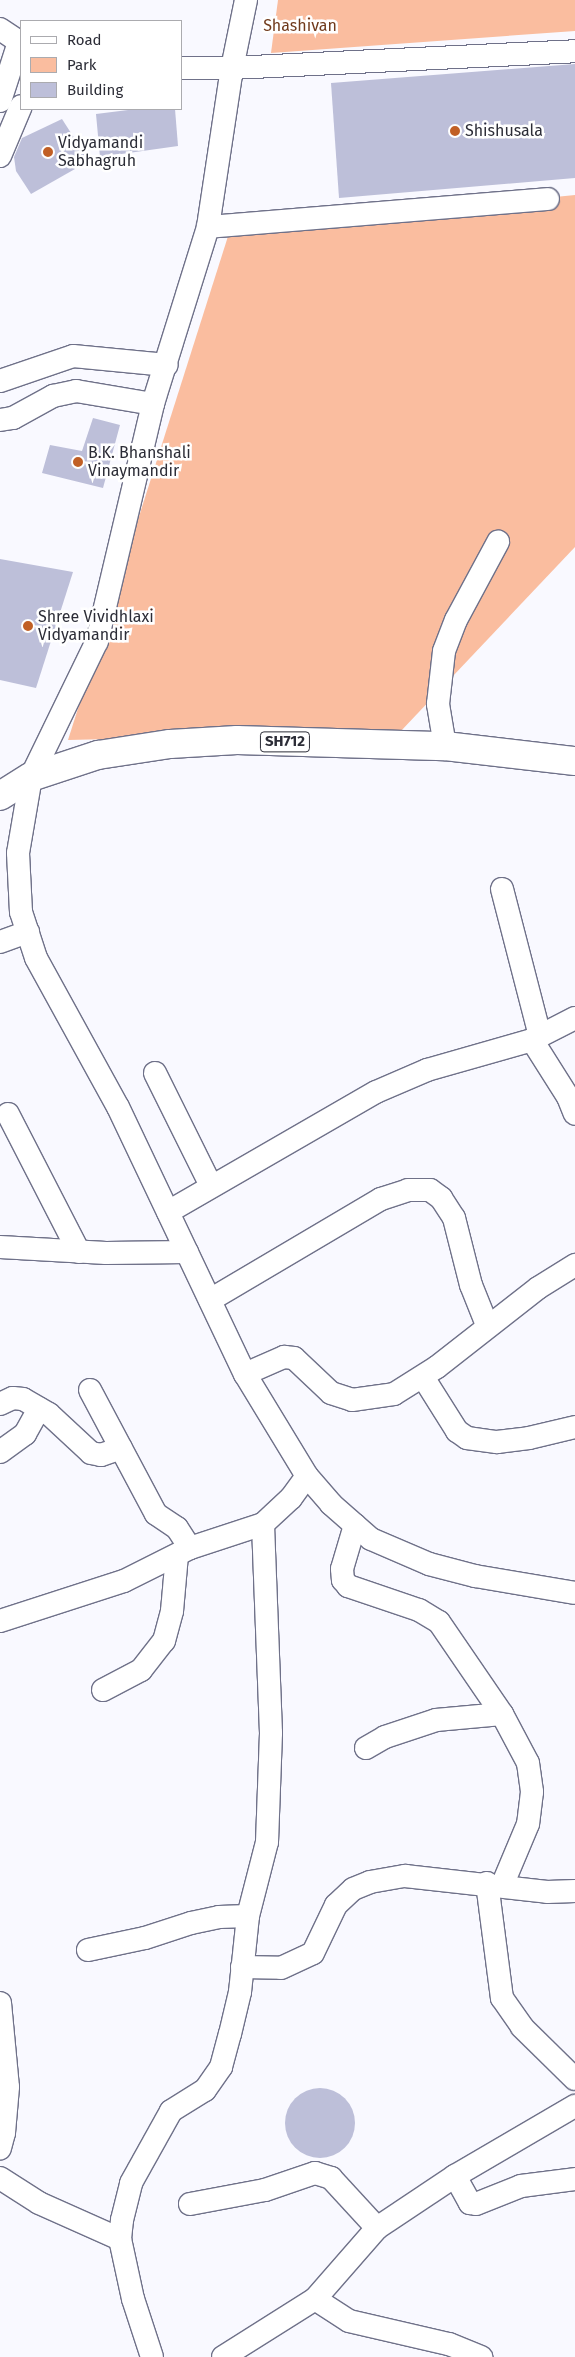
<!DOCTYPE html>
<html>
<head>
<meta charset="utf-8">
<style>
	body { margin:0 }
	#map { position:relative; width:575px; height:2357px; overflow:hidden; background:#f9f9ff; font-family:"Fira Sans",sans-serif }
	div>[style] { position:absolute }
	[style*='--x'] { left:calc(var(--x)*1px); top:calc(var(--y)*1px); width:calc(var(--w)*1px); rotate:calc(var(--a)*1deg) }
	.green>* { inset:0; background:#fabd9f }
	.building>* { inset:0; background:#bdbfd9 }
	.round { border-radius:50% }
	.roads { filter:drop-shadow(1px 0 #6f7189) drop-shadow(-1px 0 #6f7189) drop-shadow(0 1px #6f7189) drop-shadow(0 -1px #6f7189) }
	.minor>* { height:22px; margin:-11px; padding:0 11px; transform-origin:11px; border-radius:11px; background:#fff }
	.major>* { height:28px; margin:-14px; padding:0 14px; transform-origin:14px; border-radius:14px; background:#fff }
	.dots>* { width:14px; height:14px; translate:-50% -50%; box-sizing:border-box; border:2px solid #fff; border-radius:50% }
	span { translate:-50% -50%; white-space:nowrap; text-align:center; line-height:1.15; -webkit-text-stroke:5px #fff; paint-order:stroke }
	.shield-label span { padding:1px 4px; background:#fff; border:1px solid; border-radius:4px; -webkit-text-stroke-width:0 }
	.shield-label { font-size:15px; color:#2c2d37; font-weight:700 }
	.park-label { font-size:16px; color:#703a1c }
	.poi-label { font-size:16px; color:#2c2d37 }
	.left { translate:0 -50%; text-align:left }
	.legend { position:absolute; left:20px; top:20px; width:162px; height:90px; box-sizing:border-box; background:#fff; border:1px solid #ababaf; margin:0; padding:6px 9px; list-style:none; font-size:15px; color:#2c2d37 }
	.legend li { display:flex; align-items:center; gap:10px; height:25px }
	.legend b { width:25px; border:1px solid #ababaf }
</style>
</head>
<body>
<div id="map">
	<div class="green">
		<i style="clip-path:polygon(278px 0,575px 0,575px 31px,271px 53px)"></i>
		<i style="clip-path:polygon(575px 195px,575px 547px,400px 732px,68px 740px,230px 230px)"></i>
	</div>
	<div class="building">
		<i style="clip-path:polygon(575px 64px,575px 178px,339px 198px,331px 83px)"></i>
		<i style="clip-path:polygon(136px 109px,175px 109px,178px 146px,100px 157px,96px 114px)"></i>
		<i style="clip-path:polygon(62px 119px,89px 161px,31px 194px,16px 171px,14px 157px,22px 138px)"></i>
		<i style="clip-path:polygon(93px 418px,120px 425px,103px 488px,42px 473px,50px 445px,82px 451px)"></i>
		<i style="clip-path:polygon(0 559px,73px 572px,36px 688px,0 680px)"></i>
		<i class="round" style="left:285px;top:2088px;width:70px;height:70px"></i>
	</div>
	<div class="roads">
		<div class="minor">
			<i style="--x:246;--y:0;--w:69;--a:101.6"></i>
			<i style="--x:232;--y:68;--w:161;--a:98.6"></i>
			<i style="--x:208;--y:227;--w:185;--a:107.3"></i>
			<i style="--x:153;--y:404;--w:244;--a:103.3"></i>
			<i style="--x:97;--y:641;--w:151;--a:115.9"></i>
			<i style="--x:31;--y:777;--w:77;--a:99.7"></i>
			<i style="--x:18;--y:853;--w:59;--a:87.1"></i>
			<i style="--x:21;--y:912;--w:48;--a:71.9"></i>
			<i style="--x:36;--y:958;--w:170;--a:61.2"></i>
			<i style="--x:118;--y:1107;--w:296;--a:64.6"></i>
			<i style="--x:245;--y:1374;--w:119;--a:58.7"></i>
			<i style="--x:307;--y:1476;--w:37;--a:49"></i>
			<i style="--x:331;--y:1504;--w:53;--a:41.2"></i>
			<i style="--x:371;--y:1539;--w:63;--a:23.3"></i>
			<i style="--x:429;--y:1564;--w:48;--a:14.6"></i>
			<i style="--x:475;--y:1576;--w:101;--a:9.6"></i>
			<i style="--x:0;--y:29;--w:25;--a:34"></i>
			<i style="--x:181;--y:68;--w:51;--a:0"></i>
			<i style="--x:232;--y:68;--w:343;--a:-2.8"></i>
			<i style="--x:0;--y:101;--w:62;--a:-72.1"></i>
			<i style="--x:0;--y:156;--w:54;--a:-67.2"></i>
			<i style="--x:208;--y:227;--w:341;--a:-4.7"></i>
			<i style="--x:0;--y:381;--w:77;--a:-18.9"></i>
			<i style="--x:73;--y:356;--w:94;--a:5.5"></i>
			<i style="--x:0;--y:420;--w:13;--a:-9"></i>
			<i style="--x:13;--y:418;--w:46;--a:-28.8"></i>
			<i style="--x:53;--y:396;--w:24;--a:-12"></i>
			<i style="--x:76;--y:391;--w:78;--a:9.6"></i>
			<i style="--x:445;--y:746;--w:43;--a:-99.5"></i>
			<i style="--x:438;--y:704;--w:53;--a:-83.5"></i>
			<i style="--x:444;--y:651;--w:33;--a:-69"></i>
			<i style="--x:456;--y:620;--w:89;--a:-61.7"></i>
			<i style="--x:502;--y:889;--w:152;--a:75.5"></i>
			<i style="--x:0;--y:942;--w:30;--a:-20"></i>
			<i style="--x:532;--y:1040;--w:67;--a:57.7"></i>
			<i style="--x:568;--y:1097;--w:18;--a:68"></i>
			<i style="--x:155;--y:1073;--w:126;--a:63.6"></i>
			<i style="--x:8;--y:1114;--w:155;--a:62.8"></i>
			<i style="--x:168;--y:1212;--w:240;--a:-30"></i>
			<i style="--x:376;--y:1092;--w:56;--a:-23.3"></i>
			<i style="--x:427;--y:1070;--w:109;--a:-15.9"></i>
			<i style="--x:532;--y:1040;--w:48;--a:-27.1"></i>
			<i style="--x:0;--y:1247;--w:106;--a:3.2"></i>
			<i style="--x:106;--y:1253;--w:81;--a:-0.7"></i>
			<i style="--x:210;--y:1300;--w:199;--a:-30.6"></i>
			<i style="--x:381;--y:1199;--w:28;--a:-18"></i>
			<i style="--x:408;--y:1190;--w:22;--a:0"></i>
			<i style="--x:430;--y:1190;--w:14;--a:36"></i>
			<i style="--x:441;--y:1198;--w:24;--a:57"></i>
			<i style="--x:454;--y:1218;--w:69;--a:75.8"></i>
			<i style="--x:471;--y:1285;--w:43;--a:68.2"></i>
			<i style="--x:245;--y:1374;--w:43;--a:-23.6"></i>
			<i style="--x:284;--y:1357;--w:10;--a:6"></i>
			<i style="--x:294;--y:1358;--w:51;--a:43.4"></i>
			<i style="--x:331;--y:1393;--w:22;--a:18"></i>
			<i style="--x:352;--y:1400;--w:42;--a:-8.1"></i>
			<i style="--x:394;--y:1394;--w:51;--a:-32.1"></i>
			<i style="--x:437;--y:1367;--w:128;--a:-38"></i>
			<i style="--x:538;--y:1288;--w:44;--a:-31.9"></i>
			<i style="--x:423;--y:1377;--w:64;--a:57.8"></i>
			<i style="--x:457;--y:1431;--w:12;--a:35"></i>
			<i style="--x:467;--y:1438;--w:30;--a:8"></i>
			<i style="--x:497;--y:1442;--w:32;--a:-7"></i>
			<i style="--x:529;--y:1438;--w:47;--a:-13.4"></i>
			<i style="--x:90;--y:1390;--w:140;--a:62"></i>
			<i style="--x:156;--y:1514;--w:25;--a:34"></i>
			<i style="--x:177;--y:1528;--w:24;--a:57"></i>
			<i style="--x:0;--y:1404;--w:14;--a:-25"></i>
			<i style="--x:13;--y:1398;--w:10;--a:6"></i>
			<i style="--x:23;--y:1399;--w:30;--a:30"></i>
			<i style="--x:49;--y:1414;--w:57;--a:42.9"></i>
			<i style="--x:91;--y:1453;--w:10;--a:11"></i>
			<i style="--x:101;--y:1455;--w:21;--a:-19"></i>
			<i style="--x:0;--y:1452;--w:31;--a:-36"></i>
			<i style="--x:25;--y:1434;--w:29;--a:-61"></i>
			<i style="--x:355;--y:1525;--w:46;--a:106.5"></i>
			<i style="--x:342;--y:1569;--w:11;--a:85"></i>
			<i style="--x:343;--y:1580;--w:8;--a:50"></i>
			<i style="--x:348;--y:1586;--w:75;--a:18.7"></i>
			<i style="--x:419;--y:1610;--w:23;--a:31"></i>
			<i style="--x:439;--y:1622;--w:112;--a:55.6"></i>
			<i style="--x:502;--y:1714;--w:55;--a:62"></i>
			<i style="--x:528;--y:1763;--w:29;--a:82"></i>
			<i style="--x:532;--y:1792;--w:32;--a:97"></i>
			<i style="--x:528;--y:1824;--w:67;--a:112.8"></i>
			<i style="--x:0;--y:1621;--w:130;--a:-17.9"></i>
			<i style="--x:124;--y:1581;--w:74;--a:-26.6"></i>
			<i style="--x:190;--y:1548;--w:77;--a:-18.2"></i>
			<i style="--x:103;--y:1690;--w:43;--a:-27.8"></i>
			<i style="--x:141;--y:1670;--w:37;--a:-52"></i>
			<i style="--x:164;--y:1641;--w:31;--a:-75"></i>
			<i style="--x:172;--y:1611;--w:56;--a:-84.9"></i>
			<i style="--x:366;--y:1748;--w:22;--a:-30"></i>
			<i style="--x:385;--y:1737;--w:54;--a:-18.4"></i>
			<i style="--x:436;--y:1720;--w:66;--a:-5.2"></i>
			<i style="--x:487;--y:1883;--w:116;--a:82.6"></i>
			<i style="--x:502;--y:1998;--w:35;--a:55"></i>
			<i style="--x:522;--y:2027;--w:74;--a:44.5"></i>
			<i style="--x:88;--y:1950;--w:58;--a:-11.9"></i>
			<i style="--x:145;--y:1938;--w:48;--a:-18.1"></i>
			<i style="--x:191;--y:1923;--w:29;--a:-12"></i>
			<i style="--x:219;--y:1917;--w:29;--a:-2"></i>
			<i style="--x:242;--y:1967;--w:39;--a:1"></i>
			<i style="--x:281;--y:1968;--w:35;--a:-25"></i>
			<i style="--x:313;--y:1953;--w:53;--a:-64.4"></i>
			<i style="--x:336;--y:1905;--w:23;--a:-43"></i>
			<i style="--x:353;--y:1889;--w:18;--a:-22"></i>
			<i style="--x:370;--y:1882;--w:36;--a:-10"></i>
			<i style="--x:405;--y:1876;--w:143;--a:6.4"></i>
			<i style="--x:547;--y:1892;--w:28;--a:-2"></i>
			<i style="--x:0;--y:2003;--w:84;--a:84.6"></i>
			<i style="--x:8;--y:2087;--w:46;--a:95"></i>
			<i style="--x:4;--y:2133;--w:16;--a:105"></i>
			<i style="--x:455;--y:2176;--w:31;--a:61"></i>
			<i style="--x:470;--y:2203;--w:6;--a:9"></i>
			<i style="--x:476;--y:2204;--w:48;--a:-21.8"></i>
			<i style="--x:521;--y:2186;--w:54;--a:-7.4"></i>
			<i style="--x:0;--y:2178;--w:46;--a:32.7"></i>
			<i style="--x:39;--y:2203;--w:89;--a:24"></i>
			<i style="--x:190;--y:2204;--w:76;--a:-10.6"></i>
			<i style="--x:265;--y:2190;--w:53;--a:-18.8"></i>
			<i style="--x:315;--y:2173;--w:17;--a:17"></i>
			<i style="--x:331;--y:2178;--w:68;--a:47.4"></i>
			<i style="--x:315;--y:2299;--w:40;--a:32.9"></i>
			<i style="--x:349;--y:2321;--w:103;--a:13"></i>
			<i style="--x:449;--y:2344;--w:35;--a:22"></i>
			<i style="--x:152;--y:2357;--w:61;--a:-108.1"></i>
			<i style="--x:133;--y:2299;--w:61;--a:-102.2"></i>
			<i style="--x:120;--y:2239;--w:19;--a:-84"></i>
			<i style="--x:122;--y:2220;--w:38;--a:-76"></i>
			<i style="--x:131;--y:2183;--w:82;--a:-60.9"></i>
			<i style="--x:171;--y:2111;--w:40;--a:-32"></i>
			<i style="--x:205;--y:2090;--w:28;--a:-55"></i>
			<i style="--x:221;--y:2067;--w:34;--a:-75"></i>
			<i style="--x:230;--y:2034;--w:43;--a:-76.6"></i>
			<i style="--x:240;--y:1992;--w:76;--a:-84"></i>
			<i style="--x:248;--y:1916;--w:76;--a:-75.6"></i>
			<i style="--x:267;--y:1842;--w:109;--a:-87.9"></i>
			<i style="--x:271;--y:1733;--w:209;--a:-92.2"></i>
			<i style="--x:263;--y:1524;--w:38;--a:-43"></i>
			<i style="--x:291;--y:1498;--w:27;--a:-54"></i>
			<i style="--x:223;--y:2357;--w:109;--a:-32.2"></i>
			<i style="--x:315;--y:2299;--w:94;--a:-48.9"></i>
			<i style="--x:377;--y:2228;--w:94;--a:-33.7"></i>
			<i style="--x:455;--y:2176;--w:139;--a:-30.3"></i>
		</div>
		<div class="major">
			<i style="--x:0;--y:796;--w:36;--a:-32"></i>
			<i style="--x:31;--y:777;--w:71;--a:-18.2"></i>
			<i style="--x:98;--y:755;--w:73;--a:-8.7"></i>
			<i style="--x:170;--y:744;--w:67;--a:-3.4"></i>
			<i style="--x:237;--y:740;--w:208;--a:1.7"></i>
			<i style="--x:445;--y:746;--w:131;--a:6.6"></i>
		</div>
	</div>
	<div class="dots">
		<i style="left:455px;top:131px;background:#c15f25"></i>
		<i style="left:48px;top:152px;background:#c15f25"></i>
		<i style="left:78px;top:462px;background:#c15f25"></i>
		<i style="left:28px;top:626px;background:#c15f25"></i>
	</div>
	<div class="shield-label">
		<span style="left:285px;top:742px">SH712</span>
	</div>
	<div class="park-label">
		<span style="left:300px;top:26px">Shashivan</span>
	</div>
	<div class="poi-label">
		<span class="left" style="left:465px;top:131px">Shishusala</span>
		<span class="left" style="left:58px;top:152px">Vidyamandi<br>Sabhagruh</span>
		<span class="left" style="left:88px;top:462px">B.K. Bhanshali<br>Vinaymandir</span>
		<span class="left" style="left:38px;top:626px">Shree Vividhlaxi<br>Vidyamandir</span>
	</div>
	<ul class="legend">
	<li><b style="height:6px;background:#fff"></b>Road</li>
	<li><b style="height:14px;background:#fabd9f"></b>Park</li>
	<li><b style="height:14px;background:#bdbfd9"></b>Building</li>
	</ul>
</div>
</body>
</html>
